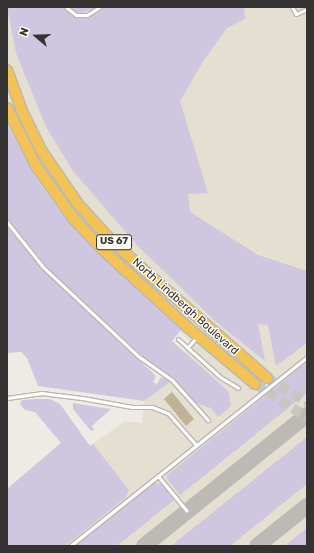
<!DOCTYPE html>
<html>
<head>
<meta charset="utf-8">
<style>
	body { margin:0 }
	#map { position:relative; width:314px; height:553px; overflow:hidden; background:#eeebe5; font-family:Rubik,sans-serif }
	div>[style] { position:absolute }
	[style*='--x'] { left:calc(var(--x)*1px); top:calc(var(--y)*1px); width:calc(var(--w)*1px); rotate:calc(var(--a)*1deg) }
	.built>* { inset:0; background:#e5dfd2 }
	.green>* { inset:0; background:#cec7df }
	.taxiway>* { height:16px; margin:-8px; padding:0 8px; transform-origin:8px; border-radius:8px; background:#bcbab4 }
	.building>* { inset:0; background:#c0b296 }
	.highway-tunnel>* { height:10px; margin-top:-5px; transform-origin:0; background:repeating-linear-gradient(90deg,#c9c6c1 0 10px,transparent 0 15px) }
	.roads { filter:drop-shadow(1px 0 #bab7b1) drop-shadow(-1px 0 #bab7b1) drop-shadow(0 1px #bab7b1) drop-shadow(0 -1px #bab7b1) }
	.lane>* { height:3px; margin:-1.5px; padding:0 1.5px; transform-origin:1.5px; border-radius:1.5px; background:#fff }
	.highway>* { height:10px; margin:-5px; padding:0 5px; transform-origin:5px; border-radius:5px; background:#f3c357 }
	span { translate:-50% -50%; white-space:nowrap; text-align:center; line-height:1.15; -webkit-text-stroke:3px #fcf9f2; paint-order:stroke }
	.shield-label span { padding:1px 3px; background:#fcf9f2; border:1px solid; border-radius:3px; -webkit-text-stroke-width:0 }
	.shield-label { font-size:10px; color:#343331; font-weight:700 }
	.street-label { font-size:11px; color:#343331 }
	.frame { position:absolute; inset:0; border:8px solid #343331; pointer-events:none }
	.north { position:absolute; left:16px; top:16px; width:40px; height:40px; -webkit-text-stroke:3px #fcf9f2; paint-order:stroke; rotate:289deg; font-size:11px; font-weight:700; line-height:16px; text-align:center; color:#343331 }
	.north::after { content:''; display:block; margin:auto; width:14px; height:18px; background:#343331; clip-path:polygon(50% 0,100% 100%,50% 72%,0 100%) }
</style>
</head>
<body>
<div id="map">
	<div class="built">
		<i style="clip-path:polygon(7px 7px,307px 7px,307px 546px,7px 546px,7px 489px,76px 430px,90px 446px,125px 421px,142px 423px,144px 401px,193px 344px,111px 270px,41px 195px,7px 133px)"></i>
	</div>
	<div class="green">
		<i style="clip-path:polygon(7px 7px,63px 7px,72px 16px,83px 17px,95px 14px,103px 7px,244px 7px,245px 19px,227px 28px,204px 60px,180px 101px,208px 193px,188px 194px,190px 212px,258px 255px,307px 271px,307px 343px,276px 366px,268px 325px,258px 324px,265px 361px,215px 321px,135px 243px,73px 171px,46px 127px,16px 53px)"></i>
		<i style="clip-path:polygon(69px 7px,97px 7px,81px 14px)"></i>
		<i style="clip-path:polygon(7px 124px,35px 177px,62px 214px,95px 251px,181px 330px,172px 341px,229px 392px,231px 406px,218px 417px,211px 408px,193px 402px,173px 379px,154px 366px,83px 303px,53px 274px,7px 219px)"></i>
		<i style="clip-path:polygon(7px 227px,52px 278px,156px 376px,153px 382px,157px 384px,161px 377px,170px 382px,144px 401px,38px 386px,27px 358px,21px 352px,7px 353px)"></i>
		<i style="clip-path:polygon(307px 362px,307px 393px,180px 495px,167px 479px,167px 475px)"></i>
		<i style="clip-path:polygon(36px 399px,50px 399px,60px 404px,90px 446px,93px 444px,129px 490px,125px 498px,65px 546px,7px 546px,7px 489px,61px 443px,35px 412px,25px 410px,20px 404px,22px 400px)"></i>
		<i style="clip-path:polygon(73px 403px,91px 406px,111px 409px,92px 426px,94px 430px,91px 431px,73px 409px)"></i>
		<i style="clip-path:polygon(307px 437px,307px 484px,230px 546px,171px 546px)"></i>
		<i style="clip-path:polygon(154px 483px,161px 484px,174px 500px,117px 546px,75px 546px)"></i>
		<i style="clip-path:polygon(307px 528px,307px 546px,285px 546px)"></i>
	</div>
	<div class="taxiway">
		<i style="--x:144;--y:546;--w:209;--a:-38.8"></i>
		<i style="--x:257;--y:546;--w:64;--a:-38.7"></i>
	</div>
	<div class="building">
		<i style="clip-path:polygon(172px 392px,194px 419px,186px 426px,164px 399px)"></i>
	</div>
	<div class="highway-tunnel">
		<i style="--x:267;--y:378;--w:47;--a:31"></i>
		<i style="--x:255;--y:384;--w:62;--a:32.4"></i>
	</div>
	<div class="roads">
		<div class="lane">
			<i style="--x:66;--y:7;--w:13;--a:39"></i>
			<i style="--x:76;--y:15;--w:11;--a:0"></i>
			<i style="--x:87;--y:15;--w:15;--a:-32"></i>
			<i style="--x:292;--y:7;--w:8;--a:60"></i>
			<i style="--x:296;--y:14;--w:12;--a:-24"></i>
			<i style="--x:7;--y:222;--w:58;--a:51.3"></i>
			<i style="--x:43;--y:267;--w:130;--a:43.1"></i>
			<i style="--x:138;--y:356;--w:42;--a:35.2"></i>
			<i style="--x:172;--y:380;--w:54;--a:48"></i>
			<i style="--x:178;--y:339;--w:57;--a:42.1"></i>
			<i style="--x:220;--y:377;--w:21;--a:31"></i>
			<i style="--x:187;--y:348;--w:15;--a:-48"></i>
			<i style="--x:7;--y:398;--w:34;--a:-8"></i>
			<i style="--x:41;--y:393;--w:41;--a:7"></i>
			<i style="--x:82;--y:398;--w:51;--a:10.2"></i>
			<i style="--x:132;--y:407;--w:20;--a:0"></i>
			<i style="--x:152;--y:407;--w:17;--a:21"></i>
			<i style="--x:168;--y:413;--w:43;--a:48.8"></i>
			<i style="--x:158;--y:476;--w:191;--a:-38.6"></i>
			<i style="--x:70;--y:546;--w:112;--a:-38.5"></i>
			<i style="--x:158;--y:476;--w:45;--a:50.4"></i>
		</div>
		<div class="highway">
			<i style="--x:7;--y:70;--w:44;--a:69.9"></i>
			<i style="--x:22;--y:111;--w:43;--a:64"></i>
			<i style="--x:41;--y:150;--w:65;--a:55.6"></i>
			<i style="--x:78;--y:204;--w:43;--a:47.8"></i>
			<i style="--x:107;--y:236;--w:53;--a:42.7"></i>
			<i style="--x:146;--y:272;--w:161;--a:41.2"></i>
			<i style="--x:7;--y:108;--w:65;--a:63.4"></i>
			<i style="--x:36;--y:166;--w:64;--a:54.6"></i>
			<i style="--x:73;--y:218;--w:42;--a:46.9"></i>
			<i style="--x:102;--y:249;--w:111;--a:42.4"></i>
			<i style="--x:184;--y:324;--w:93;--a:40.2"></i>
		</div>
	</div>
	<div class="shield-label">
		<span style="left:114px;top:242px">US 67</span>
	</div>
	<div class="street-label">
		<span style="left:185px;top:307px;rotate:42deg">North Lindbergh Boulevard</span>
	</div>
	<div class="frame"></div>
	<div class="north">N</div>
</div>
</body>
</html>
